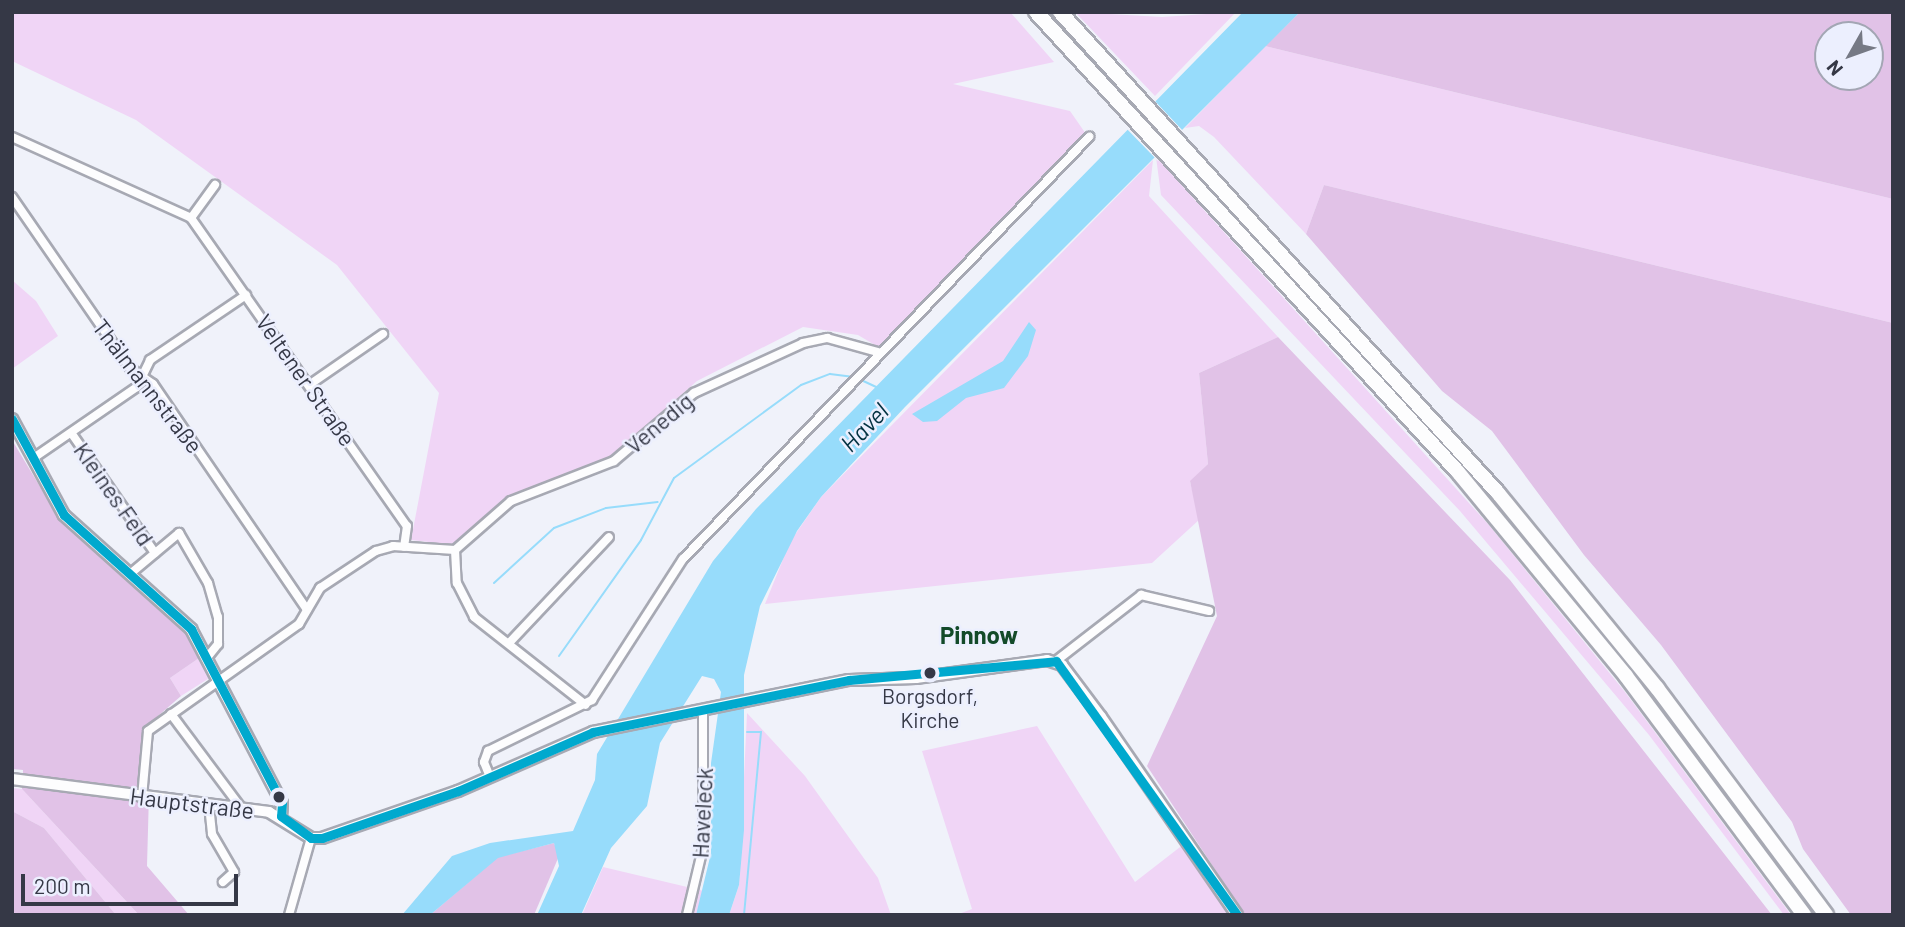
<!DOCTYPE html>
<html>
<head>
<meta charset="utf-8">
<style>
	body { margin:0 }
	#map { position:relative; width:1905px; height:927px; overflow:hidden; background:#f0f2fa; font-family:Barlow,sans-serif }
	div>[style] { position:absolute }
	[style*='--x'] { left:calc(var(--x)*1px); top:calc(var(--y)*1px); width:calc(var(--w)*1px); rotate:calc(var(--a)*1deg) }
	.green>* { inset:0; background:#f0d5f6 }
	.forest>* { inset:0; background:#e1c2e7 }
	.water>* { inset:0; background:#97dcfb }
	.pier>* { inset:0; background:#f0f2fa }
	.stream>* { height:2px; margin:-1px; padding:0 1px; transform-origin:1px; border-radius:1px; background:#97dcfb }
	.roads { filter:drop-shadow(2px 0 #a7a9b3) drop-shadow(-2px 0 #a7a9b3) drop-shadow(0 2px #a7a9b3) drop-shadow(0 -2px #a7a9b3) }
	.minor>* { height:8px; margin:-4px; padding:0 4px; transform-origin:4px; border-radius:4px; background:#fdfdfe }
	.tertiary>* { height:10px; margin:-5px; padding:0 5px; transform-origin:5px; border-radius:5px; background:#fdfdfe }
	.secondary>* { height:10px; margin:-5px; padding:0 5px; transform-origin:5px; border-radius:5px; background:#fdfdfe }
	.motorway>* { height:14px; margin:-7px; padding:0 7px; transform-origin:7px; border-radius:7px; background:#fdfdfe }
	.bus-1>* { height:9px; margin:-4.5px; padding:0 4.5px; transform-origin:4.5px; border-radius:4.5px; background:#00a9ce }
	.dots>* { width:19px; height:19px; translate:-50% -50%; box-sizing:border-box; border:4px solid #eceffe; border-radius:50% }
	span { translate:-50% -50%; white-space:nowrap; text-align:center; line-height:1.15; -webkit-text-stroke:5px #eceffe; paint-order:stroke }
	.bus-label { font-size:21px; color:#353846 }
	.street-label { font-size:23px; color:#353846 }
	.water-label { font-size:24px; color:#033242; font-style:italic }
	.neighbourhood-label { font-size:24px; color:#134a29; font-weight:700 }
	.frame { position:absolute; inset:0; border:14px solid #353846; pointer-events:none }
	.north { position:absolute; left:1814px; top:21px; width:70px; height:70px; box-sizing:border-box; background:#eceffe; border:2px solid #a3a6b4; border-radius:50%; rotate:230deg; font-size:19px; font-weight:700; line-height:28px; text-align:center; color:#353846 }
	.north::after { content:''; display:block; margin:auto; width:24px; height:32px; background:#767985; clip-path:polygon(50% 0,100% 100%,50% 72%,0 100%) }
	.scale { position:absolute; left:21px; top:874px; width:217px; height:32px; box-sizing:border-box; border:4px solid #353846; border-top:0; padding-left:9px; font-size:21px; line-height:24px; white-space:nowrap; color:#353846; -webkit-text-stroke:5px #eceffe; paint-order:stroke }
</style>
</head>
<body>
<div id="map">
	<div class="green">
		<i style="clip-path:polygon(12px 12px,1010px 12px,1054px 62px,953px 84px,1070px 111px,1086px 134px,880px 348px,858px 335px,803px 327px,697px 381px,609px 458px,512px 495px,454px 545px,411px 540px,439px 393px,337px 265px,136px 120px,12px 61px)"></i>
		<i style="clip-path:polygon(1075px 12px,1162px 17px,1236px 12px,1155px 96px)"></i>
		<i style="clip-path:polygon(1265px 46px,1893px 199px,1893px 323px,1324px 185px,1306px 234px,1214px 137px,1199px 126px,1185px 128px)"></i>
		<i style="clip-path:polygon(1156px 157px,1488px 524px,1625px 692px,1791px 915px,1784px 915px,1649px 735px,1460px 511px,1161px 195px)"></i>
		<i style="clip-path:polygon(1153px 160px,1149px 196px,1278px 337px,1199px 373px,1208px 464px,1190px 482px,1200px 519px,1152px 563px,765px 604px,790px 542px,821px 497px)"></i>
		<i style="clip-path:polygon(12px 280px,36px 301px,58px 336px,12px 369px)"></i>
		<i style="clip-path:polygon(202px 656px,211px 677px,181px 696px,170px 678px)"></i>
		<i style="clip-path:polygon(747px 713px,805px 776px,878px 878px,891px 915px,729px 915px,739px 885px)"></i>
		<i style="clip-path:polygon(1037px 726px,1135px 882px,1193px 837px,1245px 915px,956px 915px,972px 909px,922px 751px)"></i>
		<i style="clip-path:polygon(12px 788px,22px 789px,139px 915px,116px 915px,44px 828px,12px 811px)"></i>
		<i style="clip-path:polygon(603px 867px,704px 891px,696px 915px,582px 915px)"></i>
	</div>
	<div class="forest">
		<i style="clip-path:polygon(evenodd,1300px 12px,1893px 12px,1893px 199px,1265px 46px,1300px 12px,1828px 35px,1870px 35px,1870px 77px,1828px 77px,1828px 35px)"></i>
		<i style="clip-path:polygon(1324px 185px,1893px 323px,1893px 915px,1851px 915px,1803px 849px,1792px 822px,1661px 645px,1584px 555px,1492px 431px,1442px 391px,1306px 234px)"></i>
		<i style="clip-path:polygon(1278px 337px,1510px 580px,1772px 915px,1245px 915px,1147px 766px,1217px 616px,1190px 481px,1208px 464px,1199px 373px)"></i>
		<i style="clip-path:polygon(12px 440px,60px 520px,186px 633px,202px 656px,170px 678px,181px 696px,151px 722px,147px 866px,189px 915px,139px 915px,22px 789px,23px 770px,12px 769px)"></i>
		<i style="clip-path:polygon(12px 811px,44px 828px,116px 915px,12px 915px)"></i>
		<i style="clip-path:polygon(554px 843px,559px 856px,534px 915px,430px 915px,498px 857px)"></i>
	</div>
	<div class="water">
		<i style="clip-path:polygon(1243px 12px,1300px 12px,905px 407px,821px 497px,797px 531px,760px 606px,744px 675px,744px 830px,739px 885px,729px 915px,696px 915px,711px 853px,711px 763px,721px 692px,714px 679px,702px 676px,660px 743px,647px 806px,611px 848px,581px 915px,537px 915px,559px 866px,554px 843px,498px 858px,430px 915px,402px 915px,452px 856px,490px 843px,573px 831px,595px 780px,597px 754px,713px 561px,756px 509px)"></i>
		<i style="clip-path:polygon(1029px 322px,1036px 330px,1028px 356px,1004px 388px,966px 398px,937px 421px,923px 422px,912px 414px,1003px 361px)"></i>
	</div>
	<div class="pier">
		<i style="clip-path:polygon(1153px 99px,1185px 133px,1158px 161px,1125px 127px)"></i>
	</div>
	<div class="stream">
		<i style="--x:859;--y:379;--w:19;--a:25"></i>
		<i style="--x:494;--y:583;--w:81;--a:-42.5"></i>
		<i style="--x:554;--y:528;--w:56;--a:-21"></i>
		<i style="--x:606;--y:508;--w:52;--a:-6.6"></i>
		<i style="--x:559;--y:656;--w:142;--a:-54.7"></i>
		<i style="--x:641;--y:540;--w:70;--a:-62"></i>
		<i style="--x:674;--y:478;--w:157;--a:-36.2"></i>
		<i style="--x:801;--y:385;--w:31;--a:-21"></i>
		<i style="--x:830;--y:374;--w:24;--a:7"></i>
		<i style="--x:744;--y:915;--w:184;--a:-84.7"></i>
		<i style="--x:761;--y:732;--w:14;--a:180"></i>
	</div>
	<div class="roads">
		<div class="minor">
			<i style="--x:12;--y:137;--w:196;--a:24.3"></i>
			<i style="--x:191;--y:218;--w:376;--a:55"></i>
			<i style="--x:407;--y:526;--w:21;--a:98"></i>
			<i style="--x:12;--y:197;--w:208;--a:55.4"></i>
			<i style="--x:130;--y:368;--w:28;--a:35"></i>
			<i style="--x:153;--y:384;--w:273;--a:55.7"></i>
			<i style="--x:191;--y:218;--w:41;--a:-54"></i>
			<i style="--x:309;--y:385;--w:90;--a:-34.6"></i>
			<i style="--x:72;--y:434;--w:145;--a:55.1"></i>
			<i style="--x:35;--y:457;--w:124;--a:-34.5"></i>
			<i style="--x:137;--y:387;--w:30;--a:-64"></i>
			<i style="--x:150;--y:360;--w:116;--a:-34.1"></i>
			<i style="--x:455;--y:550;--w:33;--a:87"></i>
			<i style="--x:457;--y:583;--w:38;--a:63"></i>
			<i style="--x:474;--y:617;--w:142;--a:38.2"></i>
			<i style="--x:130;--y:574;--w:64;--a:-39.9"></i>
			<i style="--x:179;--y:533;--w:58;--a:59.9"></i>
			<i style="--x:208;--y:583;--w:35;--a:74"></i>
			<i style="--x:218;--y:617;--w:27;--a:90"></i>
			<i style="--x:218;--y:644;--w:14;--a:129"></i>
			<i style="--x:510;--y:642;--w:144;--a:-46.7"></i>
			<i style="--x:1056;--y:661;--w:108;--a:-37.8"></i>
			<i style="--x:1141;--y:595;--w:70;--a:13.2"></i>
			<i style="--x:171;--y:714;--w:119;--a:53.2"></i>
			<i style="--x:490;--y:777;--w:16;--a:-112"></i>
			<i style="--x:484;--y:762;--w:12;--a:-70"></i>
			<i style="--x:488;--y:751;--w:116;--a:-26.1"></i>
			<i style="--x:592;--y:700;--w:168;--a:-57.2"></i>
			<i style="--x:683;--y:559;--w:586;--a:-46.11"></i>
			<i style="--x:142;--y:797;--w:66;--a:-84.8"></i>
			<i style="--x:148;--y:731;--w:185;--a:-35.3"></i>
			<i style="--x:299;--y:624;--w:42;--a:-59.7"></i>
			<i style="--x:320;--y:588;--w:67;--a:-33.5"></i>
			<i style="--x:376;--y:551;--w:18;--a:-16"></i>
			<i style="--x:393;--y:546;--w:62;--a:3.7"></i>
			<i style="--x:455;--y:550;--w:74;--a:-41.2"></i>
			<i style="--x:511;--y:501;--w:110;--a:-21.2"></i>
			<i style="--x:614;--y:461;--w:105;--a:-40.4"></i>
			<i style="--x:694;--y:393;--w:120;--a:-24.6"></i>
			<i style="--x:803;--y:343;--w:25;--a:-12"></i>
			<i style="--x:827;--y:338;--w:53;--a:15.4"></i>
			<i style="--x:209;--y:805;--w:29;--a:84"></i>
			<i style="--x:212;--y:834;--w:44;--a:59.9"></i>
			<i style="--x:234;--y:872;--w:15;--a:138"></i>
			<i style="--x:289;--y:915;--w:80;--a:-74.1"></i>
			<i style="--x:687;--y:915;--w:69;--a:-76.6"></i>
			<i style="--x:703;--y:848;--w:139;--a:-90"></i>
		</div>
		<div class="tertiary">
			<i style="--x:12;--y:419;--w:109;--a:61.6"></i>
			<i style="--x:64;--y:515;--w:171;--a:41.9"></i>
			<i style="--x:191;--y:629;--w:196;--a:62.4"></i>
			<i style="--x:282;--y:803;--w:13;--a:94"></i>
		</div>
		<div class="secondary">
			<i style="--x:12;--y:779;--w:259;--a:7.3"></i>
			<i style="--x:269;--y:812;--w:49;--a:31.8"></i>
			<i style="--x:311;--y:838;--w:11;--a:0"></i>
			<i style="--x:322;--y:838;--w:144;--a:-19.1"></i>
			<i style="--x:458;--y:791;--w:147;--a:-23.6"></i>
			<i style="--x:593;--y:732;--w:261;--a:-11.5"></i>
			<i style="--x:849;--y:680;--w:67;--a:-1.7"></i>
			<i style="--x:916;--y:678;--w:132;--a:-7.8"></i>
			<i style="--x:1047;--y:660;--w:16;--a:18"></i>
			<i style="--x:1062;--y:665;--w:65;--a:53.1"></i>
			<i style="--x:1101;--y:717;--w:240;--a:55.5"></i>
		</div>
		<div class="motorway">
			<i style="--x:1036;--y:12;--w:624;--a:47.47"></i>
			<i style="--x:1458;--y:472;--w:264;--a:50.5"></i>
			<i style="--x:1626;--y:676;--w:298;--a:53.3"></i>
			<i style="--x:1060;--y:12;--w:651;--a:47.68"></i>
			<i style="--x:1498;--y:493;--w:252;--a:50.8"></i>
			<i style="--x:1657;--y:688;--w:283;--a:53.3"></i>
		</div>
	</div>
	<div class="bus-1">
		<i style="--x:12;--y:419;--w:109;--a:61.6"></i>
		<i style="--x:64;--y:515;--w:171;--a:41.9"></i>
		<i style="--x:191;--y:629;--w:196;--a:62.4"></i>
		<i style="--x:282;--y:803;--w:13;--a:94"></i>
		<i style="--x:1056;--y:661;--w:312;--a:54.5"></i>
		<i style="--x:281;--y:816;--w:37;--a:36"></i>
		<i style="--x:311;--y:838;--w:11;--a:0"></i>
		<i style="--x:322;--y:838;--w:144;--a:-19.1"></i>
		<i style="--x:458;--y:791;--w:147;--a:-23.6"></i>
		<i style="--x:593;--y:732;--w:261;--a:-11.5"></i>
		<i style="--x:849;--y:680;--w:208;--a:-5.2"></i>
	</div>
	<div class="dots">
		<i style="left:930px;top:673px;background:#353846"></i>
		<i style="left:279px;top:797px;background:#353846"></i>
	</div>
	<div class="bus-label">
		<span style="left:930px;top:708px">Borgsdorf,<br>Kirche</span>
	</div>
	<div class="street-label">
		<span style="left:306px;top:380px;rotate:55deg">Veltener Straße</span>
		<span style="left:148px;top:386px;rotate:52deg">Thälmannstraße</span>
		<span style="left:659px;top:423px;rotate:-40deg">Venedig</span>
		<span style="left:114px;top:494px;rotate:55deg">Kleines Feld</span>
		<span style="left:192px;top:803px;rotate:7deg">Hauptstraße</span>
		<span style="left:702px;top:813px;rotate:-87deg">Haveleck</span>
	</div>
	<div class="water-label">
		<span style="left:864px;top:427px;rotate:-46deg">Havel</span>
	</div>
	<div class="neighbourhood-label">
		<span style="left:979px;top:635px">Pinnow</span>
	</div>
	<div class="frame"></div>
	<div class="north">N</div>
	<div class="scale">200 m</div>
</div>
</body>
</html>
